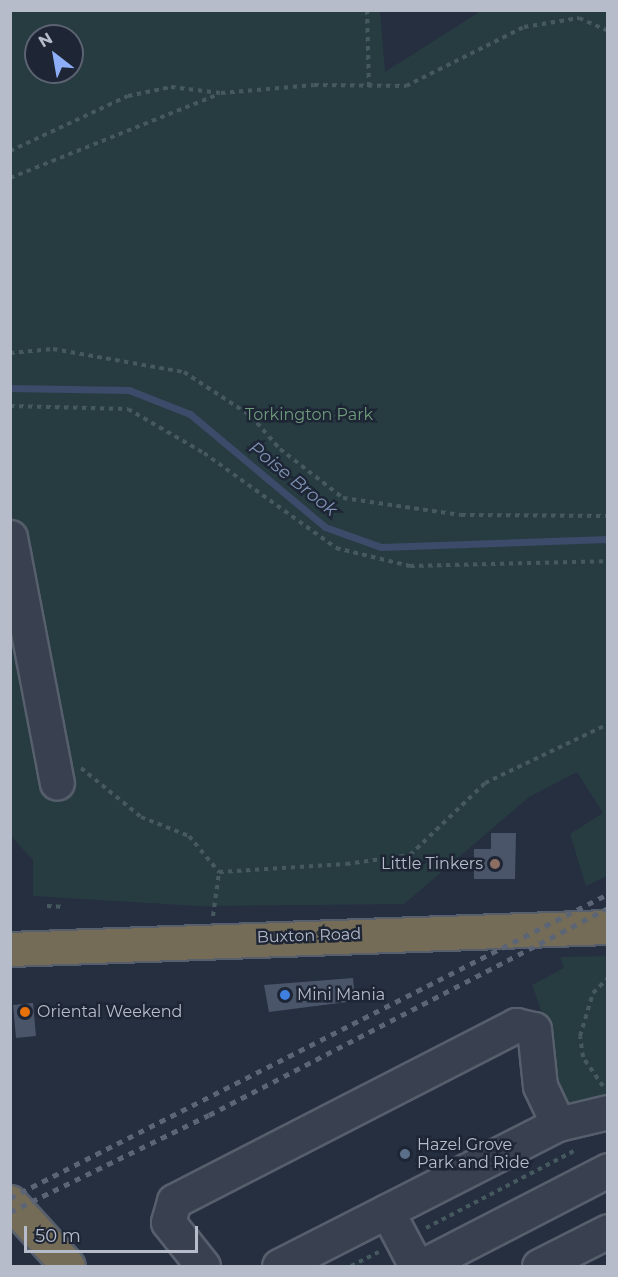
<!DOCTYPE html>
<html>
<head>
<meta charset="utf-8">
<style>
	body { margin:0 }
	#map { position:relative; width:618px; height:1277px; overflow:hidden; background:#252f40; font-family:Montserrat,sans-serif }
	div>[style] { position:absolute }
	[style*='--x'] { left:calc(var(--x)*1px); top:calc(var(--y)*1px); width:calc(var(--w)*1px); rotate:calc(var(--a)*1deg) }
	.green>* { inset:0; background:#273c41 }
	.stream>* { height:7px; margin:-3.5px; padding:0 3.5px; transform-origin:3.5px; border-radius:3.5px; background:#3b4b69 }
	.building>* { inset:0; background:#4b5569 }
	.path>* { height:4px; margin-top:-2px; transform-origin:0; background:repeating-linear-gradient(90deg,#45595e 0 4.5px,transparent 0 9px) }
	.roads { filter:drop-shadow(2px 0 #575f6d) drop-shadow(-2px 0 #575f6d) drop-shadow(0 2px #575f6d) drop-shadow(0 -2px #575f6d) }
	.minor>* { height:33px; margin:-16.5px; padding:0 16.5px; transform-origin:16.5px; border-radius:16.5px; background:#394150 }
	.highway>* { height:33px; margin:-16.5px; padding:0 16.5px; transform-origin:16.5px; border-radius:16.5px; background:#756c57 }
	.rail>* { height:4.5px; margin-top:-2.25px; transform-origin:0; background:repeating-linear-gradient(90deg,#5c6576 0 6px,transparent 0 12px) }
	.dots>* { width:16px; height:16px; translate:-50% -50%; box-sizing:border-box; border:3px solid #1e2635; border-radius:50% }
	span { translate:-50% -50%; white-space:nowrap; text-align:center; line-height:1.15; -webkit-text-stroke:5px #1e2635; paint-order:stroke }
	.park-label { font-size:16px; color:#6d9b7b }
	.poi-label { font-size:16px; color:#b6bcca }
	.right { translate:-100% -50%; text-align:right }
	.left { translate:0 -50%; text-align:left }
	.street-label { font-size:16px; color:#b6bcca }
	.water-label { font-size:18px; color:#7d90b2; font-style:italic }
	.frame { position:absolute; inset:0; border:12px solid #b6bcca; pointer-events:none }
	.north { position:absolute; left:24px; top:24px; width:60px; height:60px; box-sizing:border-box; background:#1e2635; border:2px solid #5b6271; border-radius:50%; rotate:329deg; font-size:16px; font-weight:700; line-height:24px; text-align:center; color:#b6bcca }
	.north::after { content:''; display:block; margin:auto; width:21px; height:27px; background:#8eaff7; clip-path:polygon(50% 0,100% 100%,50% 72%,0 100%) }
	.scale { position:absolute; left:24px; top:1226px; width:174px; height:27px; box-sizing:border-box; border:3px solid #b6bcca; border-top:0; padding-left:8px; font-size:18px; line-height:21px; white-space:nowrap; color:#b6bcca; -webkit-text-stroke:4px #1e2635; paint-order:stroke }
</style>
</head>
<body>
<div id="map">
	<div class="green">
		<i style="clip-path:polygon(evenodd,11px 11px,380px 11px,385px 72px,481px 11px,607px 11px,607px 876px,586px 886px,570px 834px,603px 813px,577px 772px,529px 797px,404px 904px,199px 906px,33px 896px,33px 860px,11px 836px,11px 11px,36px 36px,72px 36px,72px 72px,36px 72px,36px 36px)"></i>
		<i style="clip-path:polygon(607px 956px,608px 1094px,603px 1100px,564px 1104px,550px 1083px,550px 1035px,532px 985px,564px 968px,560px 957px)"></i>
	</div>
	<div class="stream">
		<i style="--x:10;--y:388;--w:119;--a:1"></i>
		<i style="--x:129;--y:390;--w:66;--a:21.5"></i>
		<i style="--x:190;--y:414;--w:176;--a:39.9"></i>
		<i style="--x:325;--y:527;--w:59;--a:19.7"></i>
		<i style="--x:381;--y:547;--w:227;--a:-2"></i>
	</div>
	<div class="building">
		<i style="clip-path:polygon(491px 833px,516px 833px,515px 879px,474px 879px,474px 849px,491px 849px)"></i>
		<i style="clip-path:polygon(353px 978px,355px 1001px,269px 1012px,264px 985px)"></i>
		<i style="clip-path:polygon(33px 1003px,36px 1036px,16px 1038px,13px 1005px)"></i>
	</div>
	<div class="path">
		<i style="--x:367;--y:10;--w:78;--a:88.5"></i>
		<i style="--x:10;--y:151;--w:130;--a:-25"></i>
		<i style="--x:128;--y:96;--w:44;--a:-11.8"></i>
		<i style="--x:171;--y:87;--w:50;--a:6.8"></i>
		<i style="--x:221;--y:93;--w:93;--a:-4.9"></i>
		<i style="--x:314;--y:85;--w:92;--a:0.6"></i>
		<i style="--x:406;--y:86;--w:132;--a:-26.6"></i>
		<i style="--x:524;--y:27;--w:56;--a:-9.3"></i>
		<i style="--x:579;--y:18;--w:32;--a:24"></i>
		<i style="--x:10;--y:178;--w:225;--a:-21.9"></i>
		<i style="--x:10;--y:353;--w:43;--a:-5.3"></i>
		<i style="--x:53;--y:349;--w:133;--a:10"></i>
		<i style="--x:184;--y:372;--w:80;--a:33.3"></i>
		<i style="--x:251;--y:416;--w:44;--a:48.7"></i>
		<i style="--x:280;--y:449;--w:80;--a:37.9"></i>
		<i style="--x:343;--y:498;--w:119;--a:8.2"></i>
		<i style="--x:461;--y:515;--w:147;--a:0.4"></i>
		<i style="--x:10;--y:406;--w:118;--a:1.5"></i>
		<i style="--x:128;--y:409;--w:88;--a:30.1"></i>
		<i style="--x:204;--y:453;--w:163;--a:35.7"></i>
		<i style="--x:336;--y:548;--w:76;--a:13.7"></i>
		<i style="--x:410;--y:566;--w:198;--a:-1.4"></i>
		<i style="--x:81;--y:768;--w:77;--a:39.2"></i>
		<i style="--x:141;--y:817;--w:52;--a:21.6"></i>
		<i style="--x:189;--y:836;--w:47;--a:50.2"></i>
		<i style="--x:219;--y:872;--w:127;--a:-3.6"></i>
		<i style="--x:346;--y:864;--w:65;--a:-8"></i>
		<i style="--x:410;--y:855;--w:104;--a:-43.8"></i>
		<i style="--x:485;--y:783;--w:136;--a:-25.6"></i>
		<i style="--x:47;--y:906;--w:18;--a:3"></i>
		<i style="--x:213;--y:916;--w:44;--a:-82.2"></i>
		<i style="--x:603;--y:1086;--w:35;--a:-125"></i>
		<i style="--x:583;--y:1057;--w:21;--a:-98"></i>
		<i style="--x:580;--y:1036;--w:45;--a:-73.2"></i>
		<i style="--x:593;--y:993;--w:21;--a:-45"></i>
		<i style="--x:426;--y:1228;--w:167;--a:-27.5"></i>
		<i style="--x:351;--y:1266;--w:31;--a:-27"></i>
	</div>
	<div class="roads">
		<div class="minor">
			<i style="--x:10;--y:537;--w:250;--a:79.2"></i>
			<i style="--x:387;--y:1211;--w:62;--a:62.2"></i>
			<i style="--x:203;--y:1266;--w:56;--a:-128.5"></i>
			<i style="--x:168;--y:1222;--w:22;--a:-74"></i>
			<i style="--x:174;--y:1201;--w:385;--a:-27.2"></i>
			<i style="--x:516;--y:1025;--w:18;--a:13"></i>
			<i style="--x:534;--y:1029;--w:57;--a:84"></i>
			<i style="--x:540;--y:1086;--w:42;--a:64.7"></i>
			<i style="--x:279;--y:1266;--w:313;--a:-27"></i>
			<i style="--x:558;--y:1124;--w:51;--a:-13.5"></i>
			<i style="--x:422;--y:1266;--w:209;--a:-27.3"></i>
			<i style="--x:539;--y:1266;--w:77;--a:-26.9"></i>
		</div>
		<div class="highway">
			<i style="--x:10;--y:949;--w:598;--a:-2.11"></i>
			<i style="--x:10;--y:1202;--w:86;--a:47.8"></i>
		</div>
	</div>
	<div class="rail">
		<i style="--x:10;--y:1198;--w:671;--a:-26.95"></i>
		<i style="--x:10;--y:1212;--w:221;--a:-26"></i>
		<i style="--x:209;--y:1115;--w:449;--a:-27.4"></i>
	</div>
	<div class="dots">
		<i style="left:495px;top:864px;background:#8d6e63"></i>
		<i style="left:285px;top:995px;background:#3f7fe0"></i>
		<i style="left:25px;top:1012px;background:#e8710a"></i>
		<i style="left:405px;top:1154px;background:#5c6f8a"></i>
	</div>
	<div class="park-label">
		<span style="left:309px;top:415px">Torkington Park</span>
	</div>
	<div class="poi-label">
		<span class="right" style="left:483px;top:864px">Little Tinkers</span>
		<span class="left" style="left:297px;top:995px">Mini Mania</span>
		<span class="left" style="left:37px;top:1012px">Oriental Weekend</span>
		<span class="left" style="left:417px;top:1154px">Hazel Grove<br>Park and Ride</span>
	</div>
	<div class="street-label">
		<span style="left:309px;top:936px;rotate:-2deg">Buxton Road</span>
	</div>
	<div class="water-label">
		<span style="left:293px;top:479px;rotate:39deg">Poise Brook</span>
	</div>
	<div class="frame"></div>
	<div class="north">N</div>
	<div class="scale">50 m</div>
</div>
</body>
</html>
